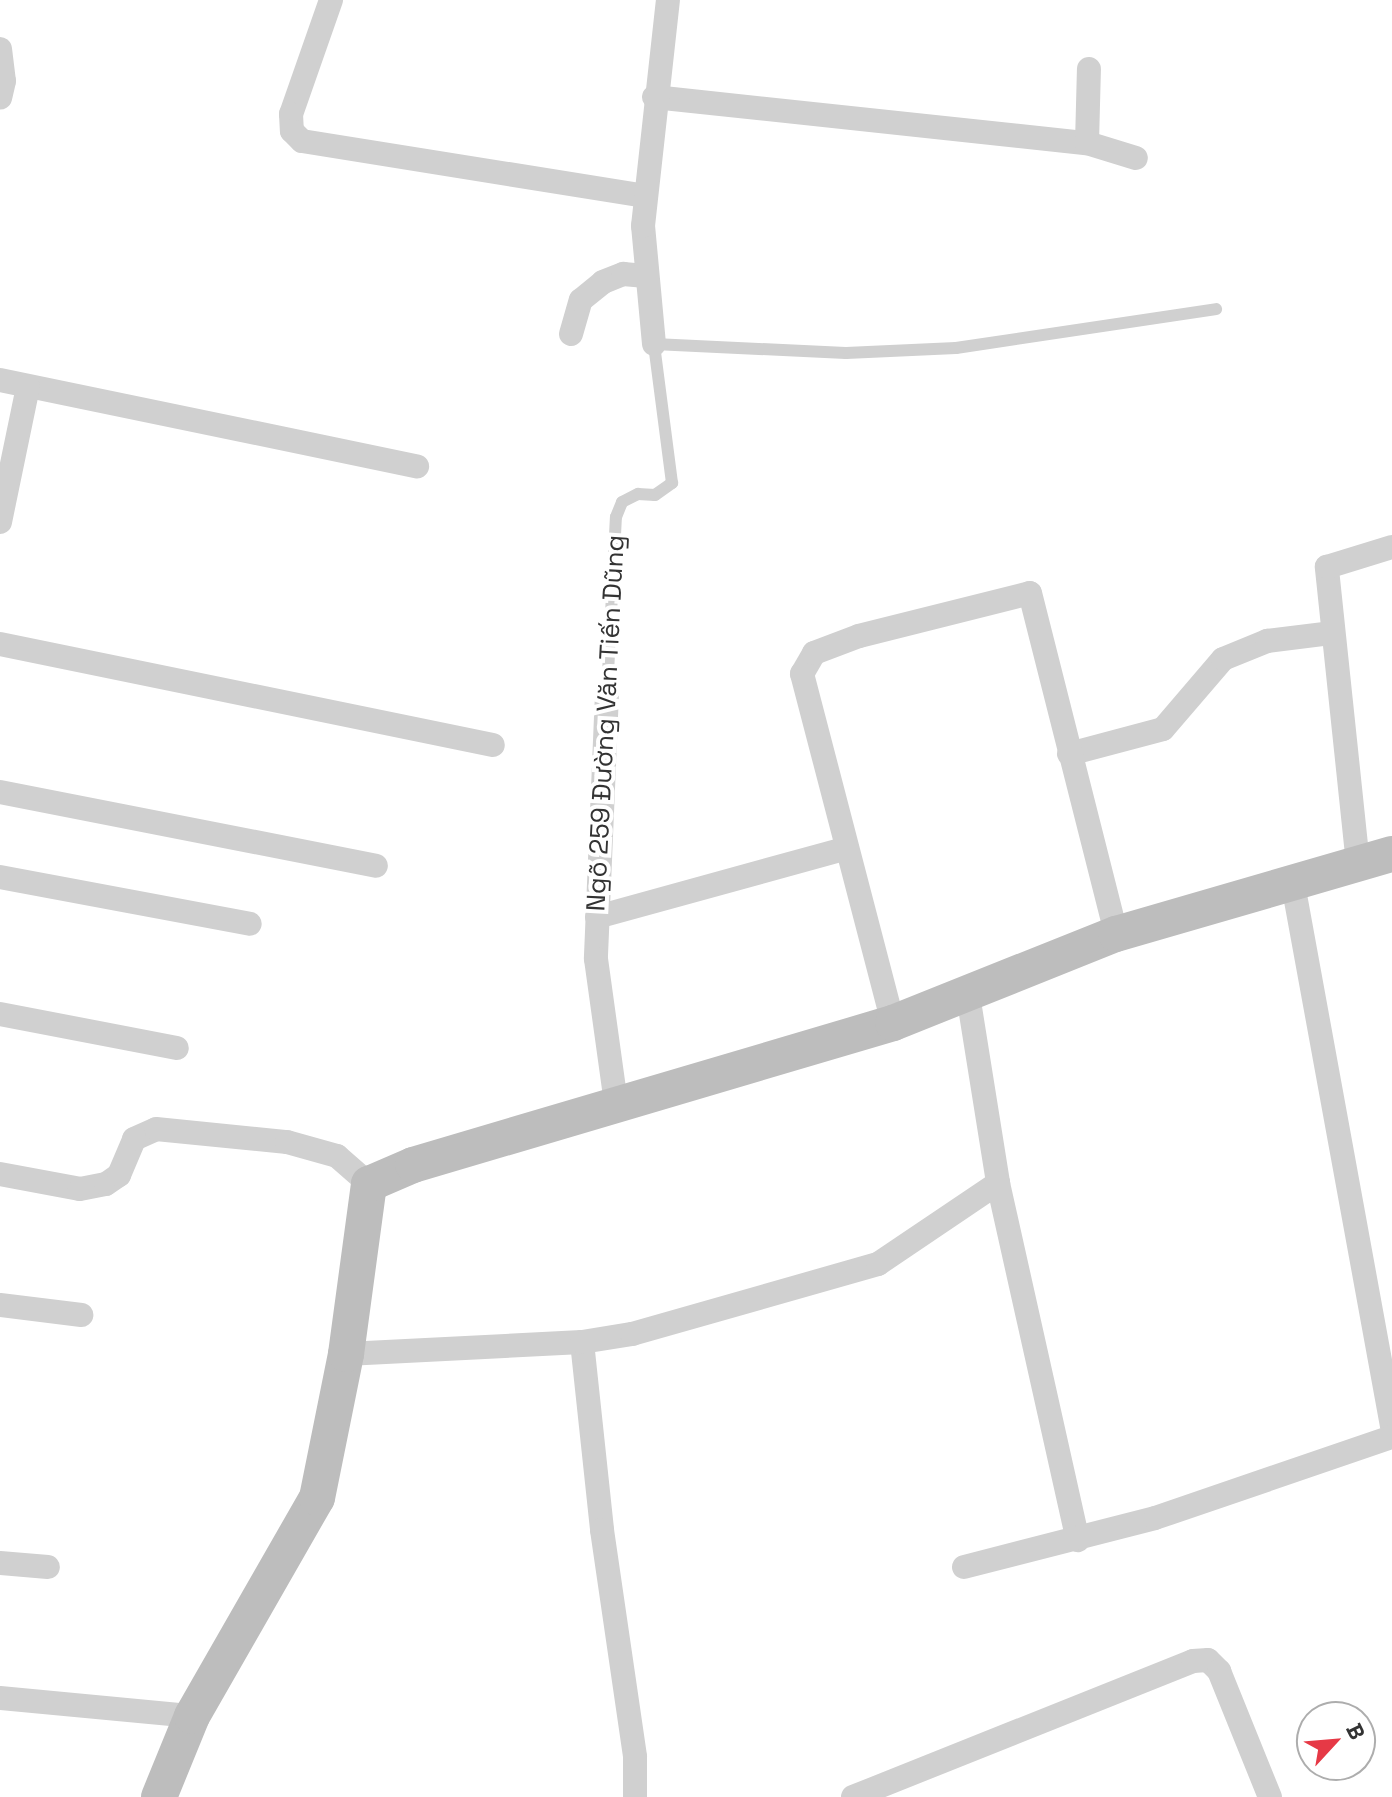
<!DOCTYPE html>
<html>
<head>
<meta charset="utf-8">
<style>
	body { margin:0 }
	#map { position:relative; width:1392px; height:1797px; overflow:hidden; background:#fff; font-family:"Space Grotesk",sans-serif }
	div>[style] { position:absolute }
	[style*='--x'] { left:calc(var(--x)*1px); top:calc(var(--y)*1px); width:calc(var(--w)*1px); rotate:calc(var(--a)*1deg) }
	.lane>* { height:12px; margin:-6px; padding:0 6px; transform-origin:6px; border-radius:6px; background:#d0d0d0 }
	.street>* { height:24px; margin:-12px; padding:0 12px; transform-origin:12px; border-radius:12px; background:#d0d0d0 }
	.secondary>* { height:36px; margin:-18px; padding:0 18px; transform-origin:18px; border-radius:18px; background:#bdbdbd }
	span { translate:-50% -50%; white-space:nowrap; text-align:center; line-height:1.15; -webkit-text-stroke:8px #fff; paint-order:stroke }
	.street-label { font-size:26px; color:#333 }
	.north { position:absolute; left:1296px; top:1701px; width:80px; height:80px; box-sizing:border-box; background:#fff; border:2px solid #adadad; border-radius:50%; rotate:64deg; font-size:22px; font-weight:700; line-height:32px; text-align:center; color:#333 }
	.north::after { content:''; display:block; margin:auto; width:28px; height:36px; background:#e63946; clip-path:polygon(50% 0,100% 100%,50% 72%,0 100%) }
</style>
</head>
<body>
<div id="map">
	<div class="lane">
		<i style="--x:607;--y:693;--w:176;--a:-87.1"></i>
		<i style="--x:616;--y:517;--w:16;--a:-68"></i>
		<i style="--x:622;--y:502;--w:18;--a:-27"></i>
		<i style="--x:638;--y:494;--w:17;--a:3"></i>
		<i style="--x:655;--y:495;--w:21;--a:-35"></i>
		<i style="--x:672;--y:483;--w:140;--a:-97.4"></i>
		<i style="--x:654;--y:344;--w:192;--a:2.7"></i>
		<i style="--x:846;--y:353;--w:110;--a:-2.6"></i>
		<i style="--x:956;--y:348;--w:263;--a:-8.5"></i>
	</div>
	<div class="street">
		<i style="--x:331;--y:0;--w:121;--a:109.3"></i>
		<i style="--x:291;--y:114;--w:17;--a:87"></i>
		<i style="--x:292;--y:131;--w:14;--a:45"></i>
		<i style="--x:302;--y:141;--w:347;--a:9.1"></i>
		<i style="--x:0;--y:49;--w:32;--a:83"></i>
		<i style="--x:4;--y:81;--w:17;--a:103"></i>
		<i style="--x:654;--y:97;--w:435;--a:6.1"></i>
		<i style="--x:1087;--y:143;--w:74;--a:-88.5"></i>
		<i style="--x:1087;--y:143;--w:51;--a:17"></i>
		<i style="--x:571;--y:334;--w:35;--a:-74"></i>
		<i style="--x:581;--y:300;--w:28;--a:-39"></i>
		<i style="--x:603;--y:282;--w:22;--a:-22"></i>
		<i style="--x:623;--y:274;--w:23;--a:5"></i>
		<i style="--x:654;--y:344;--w:119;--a:-95.3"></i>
		<i style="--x:643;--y:226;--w:227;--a:-83.7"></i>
		<i style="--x:0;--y:380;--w:426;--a:11.7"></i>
		<i style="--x:0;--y:522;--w:138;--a:-78.3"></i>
		<i style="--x:0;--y:644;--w:503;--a:11.58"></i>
		<i style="--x:607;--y:693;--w:266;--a:92.4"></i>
		<i style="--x:596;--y:959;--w:146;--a:82.1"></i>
		<i style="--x:1069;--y:754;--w:97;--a:-14.9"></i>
		<i style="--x:1163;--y:729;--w:92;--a:-49.4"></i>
		<i style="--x:1223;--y:659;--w:48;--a:-22.2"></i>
		<i style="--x:1267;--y:641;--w:64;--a:-7.1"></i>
		<i style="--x:0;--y:792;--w:383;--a:11.1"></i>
		<i style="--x:1358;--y:864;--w:299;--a:-96"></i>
		<i style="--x:1327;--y:567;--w:68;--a:-17.1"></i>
		<i style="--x:0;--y:877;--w:254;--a:10.6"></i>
		<i style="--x:1293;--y:884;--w:551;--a:79.65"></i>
		<i style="--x:597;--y:917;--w:259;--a:-15.4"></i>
		<i style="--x:968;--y:995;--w:190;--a:80.9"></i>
		<i style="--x:998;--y:1183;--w:366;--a:77.4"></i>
		<i style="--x:0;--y:1014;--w:180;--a:10.9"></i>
		<i style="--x:893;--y:1023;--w:361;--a:-104.6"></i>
		<i style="--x:802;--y:674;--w:24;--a:-60"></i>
		<i style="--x:814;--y:653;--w:48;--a:-20.7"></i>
		<i style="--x:859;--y:636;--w:176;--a:-14.1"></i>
		<i style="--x:1030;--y:593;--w:352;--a:75.8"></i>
		<i style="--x:0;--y:1174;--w:81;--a:10.6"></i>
		<i style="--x:80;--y:1189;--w:26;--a:-11"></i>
		<i style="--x:106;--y:1184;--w:16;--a:-35"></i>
		<i style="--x:119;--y:1175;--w:39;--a:-67"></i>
		<i style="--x:134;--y:1139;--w:24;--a:-24"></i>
		<i style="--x:156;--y:1129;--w:132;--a:5.7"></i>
		<i style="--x:287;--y:1142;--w:52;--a:15.6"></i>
		<i style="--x:337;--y:1156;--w:43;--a:41.2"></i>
		<i style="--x:0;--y:1305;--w:82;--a:7"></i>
		<i style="--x:582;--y:1342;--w:189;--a:83.9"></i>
		<i style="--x:602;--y:1530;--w:229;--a:81.7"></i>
		<i style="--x:635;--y:1757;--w:40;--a:90"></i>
		<i style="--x:346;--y:1354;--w:236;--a:-2.9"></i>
		<i style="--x:582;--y:1342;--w:51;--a:-9.1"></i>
		<i style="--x:632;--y:1334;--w:256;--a:-15.9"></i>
		<i style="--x:878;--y:1264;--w:145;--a:-34"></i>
		<i style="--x:0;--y:1563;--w:48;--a:4.8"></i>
		<i style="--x:964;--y:1567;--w:197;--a:-14.4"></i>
		<i style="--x:1155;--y:1518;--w:250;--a:-18.9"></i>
		<i style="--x:0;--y:1698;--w:193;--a:5.4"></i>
		<i style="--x:853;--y:1797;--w:366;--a:-21.8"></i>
		<i style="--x:1193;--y:1661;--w:15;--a:-4"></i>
		<i style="--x:1208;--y:1660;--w:16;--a:45"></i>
		<i style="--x:1219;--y:1671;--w:136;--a:68"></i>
	</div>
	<div class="secondary">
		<i style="--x:159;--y:1797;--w:87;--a:-67.8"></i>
		<i style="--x:192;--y:1716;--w:251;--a:-60.2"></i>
		<i style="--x:317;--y:1498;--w:147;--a:-78.6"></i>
		<i style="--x:346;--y:1354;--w:172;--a:-82.3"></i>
		<i style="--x:369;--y:1184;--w:48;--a:-23.4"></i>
		<i style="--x:413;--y:1165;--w:501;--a:-16.48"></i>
		<i style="--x:893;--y:1023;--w:240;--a:-21.8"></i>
		<i style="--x:1116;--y:934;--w:287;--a:-16.2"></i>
	</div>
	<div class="street-label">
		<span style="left:606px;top:723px;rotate:-87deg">Ngõ 259 Đường Văn Tiến Dũng</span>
	</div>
	<div class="north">B</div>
</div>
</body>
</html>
